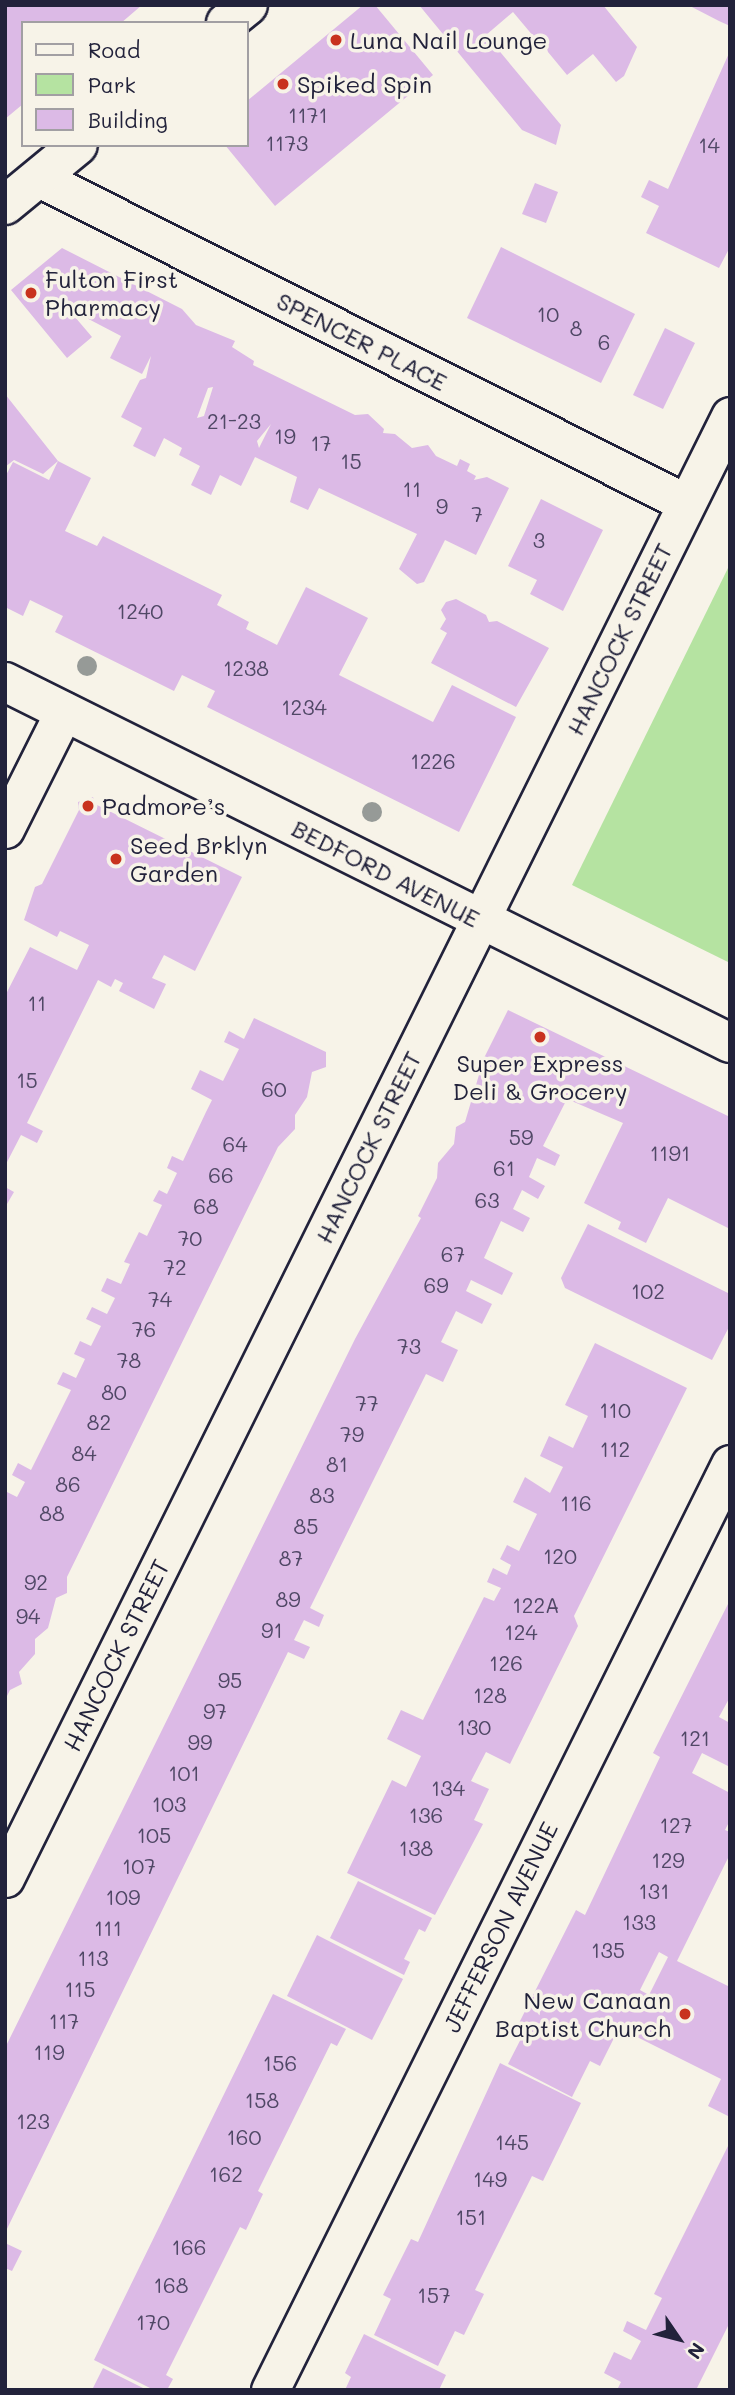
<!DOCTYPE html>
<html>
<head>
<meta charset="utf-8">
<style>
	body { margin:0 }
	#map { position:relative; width:735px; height:2395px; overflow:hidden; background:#f7f3e8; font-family:Mali,sans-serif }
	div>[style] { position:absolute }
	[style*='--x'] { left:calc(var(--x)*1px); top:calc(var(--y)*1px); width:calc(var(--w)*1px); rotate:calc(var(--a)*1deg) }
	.green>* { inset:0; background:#b5e3a1 }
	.building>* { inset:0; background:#dcbae6 }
	.roads { filter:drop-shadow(2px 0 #22223b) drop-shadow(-2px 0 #22223b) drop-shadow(0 2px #22223b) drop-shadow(0 -2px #22223b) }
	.street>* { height:37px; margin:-18.5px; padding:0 18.5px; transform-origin:18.5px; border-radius:18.5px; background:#f7f3e8 }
	.secondary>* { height:38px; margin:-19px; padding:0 19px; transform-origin:19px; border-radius:19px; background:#f7f3e8 }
	.trees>* { width:20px; height:20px; margin:-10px; border-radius:50%; background:#969a97 }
	.dots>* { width:19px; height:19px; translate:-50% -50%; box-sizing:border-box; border:4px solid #f7f3e8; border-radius:50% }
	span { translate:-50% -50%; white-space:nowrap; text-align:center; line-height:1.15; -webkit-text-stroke:7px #f7f3e8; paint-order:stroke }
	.number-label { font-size:21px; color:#504866 }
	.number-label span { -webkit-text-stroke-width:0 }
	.poi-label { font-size:24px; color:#22223b }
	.left { translate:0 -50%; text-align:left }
	.right { translate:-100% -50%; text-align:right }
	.street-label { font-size:24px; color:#22223b }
	.frame { position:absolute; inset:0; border:7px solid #22223b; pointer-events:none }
	.legend { position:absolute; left:21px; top:21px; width:228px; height:126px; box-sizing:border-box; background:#f7f3e8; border:2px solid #a29fa3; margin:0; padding:9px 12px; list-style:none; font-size:21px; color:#22223b }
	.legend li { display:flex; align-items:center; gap:14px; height:35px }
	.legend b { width:35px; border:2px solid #a29fa3 }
	.north { position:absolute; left:644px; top:2304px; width:70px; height:70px; -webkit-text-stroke:5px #f7f3e8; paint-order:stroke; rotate:125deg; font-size:19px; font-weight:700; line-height:28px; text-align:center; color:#22223b }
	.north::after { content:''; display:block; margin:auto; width:24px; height:32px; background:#22223b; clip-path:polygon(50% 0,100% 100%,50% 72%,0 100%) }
</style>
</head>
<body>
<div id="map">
	<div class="green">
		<i style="clip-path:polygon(730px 564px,730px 963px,572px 885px)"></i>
	</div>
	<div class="building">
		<i style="clip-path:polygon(5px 5px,142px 5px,121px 23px,23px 23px,23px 104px,5px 119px)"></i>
		<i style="clip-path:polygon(363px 5px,375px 5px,433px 75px,275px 206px,225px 145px,247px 145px,247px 101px)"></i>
		<i style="clip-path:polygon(419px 5px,603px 5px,637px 47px,624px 76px,616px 82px,593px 54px,567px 75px,548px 52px,543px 37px,534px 37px,513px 12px,486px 35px,561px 125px,556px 145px,522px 130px)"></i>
		<i style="clip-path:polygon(688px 5px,730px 5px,730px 26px,719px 21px)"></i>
		<i style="clip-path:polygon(730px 51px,730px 247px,719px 268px,646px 233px,659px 206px,641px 197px,649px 180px,668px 189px)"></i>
		<i style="clip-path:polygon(535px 183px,558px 192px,546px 223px,522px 214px)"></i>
		<i style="clip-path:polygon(501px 247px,635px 314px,601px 383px,467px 318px)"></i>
		<i style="clip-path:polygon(evenodd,62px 248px,182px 309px,196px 325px,235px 341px,232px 347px,254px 361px,253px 365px,355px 415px,368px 414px,384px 429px,383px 433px,395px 434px,412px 448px,428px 445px,436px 456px,457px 466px,460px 459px,470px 464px,467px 471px,476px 476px,474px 480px,487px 477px,509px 488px,476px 555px,445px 540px,424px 582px,417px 584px,399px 569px,417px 534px,319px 488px,308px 510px,290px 502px,297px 477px,255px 457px,241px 486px,220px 475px,211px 495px,191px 485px,200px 466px,179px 455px,182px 448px,164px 438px,155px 457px,133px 446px,142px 428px,121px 417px,140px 380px,146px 378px,151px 356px,142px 374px,110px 358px,121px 336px,77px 313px,75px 317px,92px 337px,67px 358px,11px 290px,62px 248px,213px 387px,204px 416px,197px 418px,208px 388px,213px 387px,62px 248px,271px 424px,259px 448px,257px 441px,271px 424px)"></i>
		<i style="clip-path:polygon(665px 328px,695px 343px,663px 409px,633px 395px)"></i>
		<i style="clip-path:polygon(5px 394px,58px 461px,91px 478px,65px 531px,97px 546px,103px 536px,222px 595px,217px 605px,249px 622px,246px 629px,277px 645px,306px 587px,368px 618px,339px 675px,433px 722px,452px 685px,516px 717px,459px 832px,207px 707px,215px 691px,182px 675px,174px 691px,55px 632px,63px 616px,30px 600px,23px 616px,5px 607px,5px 477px,13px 462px,49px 480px,58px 461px,43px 474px,14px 460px,5px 467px)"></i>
		<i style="clip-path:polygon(541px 499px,603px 530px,563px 611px,530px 594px,537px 580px,508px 566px)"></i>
		<i style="clip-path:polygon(456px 599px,486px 615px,489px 622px,497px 621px,549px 648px,516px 707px,431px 663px,447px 633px,440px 629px,446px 619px,441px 610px,446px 602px)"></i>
		<i style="clip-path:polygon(93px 797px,95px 804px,242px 877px,195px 971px,164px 955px,152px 978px,166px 984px,154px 1009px,119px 991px,123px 983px,115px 979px,111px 987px,98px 980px,27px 1123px,43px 1131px,37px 1143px,21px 1135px,5px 1166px,5px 996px,30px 947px,77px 970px,89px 945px,60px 931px,57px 937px,24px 920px,35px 887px,42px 884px,79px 810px,78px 802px)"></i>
		<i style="clip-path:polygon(508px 1010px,730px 1117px,730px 1229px,668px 1198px,646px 1243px,618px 1229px,621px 1222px,584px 1203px,623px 1123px,567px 1099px,543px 1146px,560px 1155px,555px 1166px,537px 1158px,529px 1177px,545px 1186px,538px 1199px,522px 1190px,513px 1209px,530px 1218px,523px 1232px,501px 1221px,484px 1258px,513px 1273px,502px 1295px,471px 1280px,466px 1291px,492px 1304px,482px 1324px,456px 1311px,441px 1342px,458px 1350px,443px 1382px,426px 1374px,310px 1608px,324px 1615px,319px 1627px,304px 1620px,294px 1640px,310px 1647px,304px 1659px,288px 1652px,5px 2233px,5px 2048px,355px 1339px,421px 1218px,418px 1216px,437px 1178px,438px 1163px,454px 1144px,456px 1127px,465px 1122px,484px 1058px)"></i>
		<i style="clip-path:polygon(254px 1018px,326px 1052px,326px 1067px,312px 1072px,307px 1097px,295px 1115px,295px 1129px,278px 1147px,67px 1577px,67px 1593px,56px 1598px,48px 1628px,35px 1639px,35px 1654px,19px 1672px,22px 1684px,10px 1690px,5px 1700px,5px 1491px,17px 1497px,25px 1482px,12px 1475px,18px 1463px,31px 1470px,71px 1390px,57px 1384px,63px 1372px,76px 1378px,85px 1359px,74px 1354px,80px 1341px,91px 1346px,101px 1326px,86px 1319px,92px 1307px,107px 1314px,115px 1298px,101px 1291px,107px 1278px,121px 1284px,130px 1264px,124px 1262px,139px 1232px,147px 1236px,162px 1205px,153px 1201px,159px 1190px,167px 1194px,177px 1173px,167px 1168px,172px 1156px,183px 1161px,206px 1112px,212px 1100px,191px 1089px,200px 1070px,223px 1081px,239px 1049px,224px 1042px,229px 1031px,244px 1039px)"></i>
		<i style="clip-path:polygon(5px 1187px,14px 1192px,7px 1204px,5px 1203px)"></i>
		<i style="clip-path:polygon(588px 1224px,730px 1294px,730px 1325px,712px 1360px,565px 1288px,561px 1278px)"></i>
		<i style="clip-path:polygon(595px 1343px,687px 1388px,574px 1616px,578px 1626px,510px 1764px,486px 1752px,471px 1781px,489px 1789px,474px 1820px,483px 1824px,435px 1915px,347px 1873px,392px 1780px,406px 1787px,421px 1756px,387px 1739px,401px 1710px,423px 1720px,484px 1597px,494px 1601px,501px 1588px,487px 1582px,493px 1568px,507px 1575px,511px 1565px,500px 1559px,507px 1545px,519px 1551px,537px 1514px,513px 1502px,525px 1477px,550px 1493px,563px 1467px,540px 1456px,549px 1436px,573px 1448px,588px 1416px,565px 1405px)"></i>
		<i style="clip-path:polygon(evenodd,730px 1600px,730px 1697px,719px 1717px,730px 1723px,730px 1767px,702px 1753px,692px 1773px,730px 1793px,730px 1820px,725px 1830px,730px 1832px,730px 1854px,677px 1961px,730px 1987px,730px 2117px,708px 2106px,721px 2079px,619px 2028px,600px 2066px,590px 2061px,572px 2097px,508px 2064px,526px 2029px,518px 2025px,576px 1910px,585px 1915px,660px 1757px,653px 1753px,730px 1600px,659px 1952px,668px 1957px,649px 1995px,640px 1990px,659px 1952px)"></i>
		<i style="clip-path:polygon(358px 1881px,432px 1918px,425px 1932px,419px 1929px,404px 1959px,410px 1962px,404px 1975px,330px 1938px)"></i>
		<i style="clip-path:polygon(317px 1935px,403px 1979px,372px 2040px,287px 1996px)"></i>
		<i style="clip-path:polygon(273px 1994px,346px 2029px,337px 2046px,331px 2043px,258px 2191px,263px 2194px,246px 2230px,240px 2227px,166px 2375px,173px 2379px,167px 2390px,154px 2390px,94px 2360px)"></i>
		<i style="clip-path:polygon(500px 2063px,581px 2103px,543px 2181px,532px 2176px,475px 2290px,484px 2294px,464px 2335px,455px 2331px,438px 2366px,374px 2335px,391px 2299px,383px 2295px,411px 2239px,418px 2242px)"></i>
		<i style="clip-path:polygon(730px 2142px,730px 2322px,696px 2390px,617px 2390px,621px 2382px,604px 2373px,614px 2352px,631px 2360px,641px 2341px,623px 2331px,627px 2321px,646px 2330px,662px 2298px,654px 2294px)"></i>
		<i style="clip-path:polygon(5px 2243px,22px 2251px,12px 2271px,5px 2268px)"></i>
		<i style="clip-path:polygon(364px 2334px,446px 2375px,439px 2390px,345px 2390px,351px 2377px,345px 2373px)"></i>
		<i style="clip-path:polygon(103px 2368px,147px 2390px,92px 2390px)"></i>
	</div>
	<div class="roads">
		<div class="street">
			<i style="--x:39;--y:178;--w:724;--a:26.67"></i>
			<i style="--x:5;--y:829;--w:132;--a:-63.4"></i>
			<i style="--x:5;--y:1878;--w:1632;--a:-63.62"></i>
			<i style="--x:270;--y:2390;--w:1034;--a:-63.58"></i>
		</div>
		<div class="secondary">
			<i style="--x:226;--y:23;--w:28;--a:-39"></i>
			<i style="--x:5;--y:205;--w:94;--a:-39.4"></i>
			<i style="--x:5;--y:682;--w:810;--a:26.47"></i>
		</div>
	</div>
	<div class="trees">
		<i style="left:87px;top:666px"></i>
		<i style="left:372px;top:812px"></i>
	</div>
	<div class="dots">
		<i style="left:336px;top:40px;background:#c8321e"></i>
		<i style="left:283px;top:84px;background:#c8321e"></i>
		<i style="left:31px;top:293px;background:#c8321e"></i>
		<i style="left:88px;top:806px;background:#c8321e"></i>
		<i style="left:116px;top:859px;background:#c8321e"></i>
		<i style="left:540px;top:1037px;background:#c8321e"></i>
		<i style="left:685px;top:2014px;background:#c8321e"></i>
	</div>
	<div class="number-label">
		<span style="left:308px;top:115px">1171</span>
		<span style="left:287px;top:143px">1173</span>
		<span style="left:709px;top:145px">14</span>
		<span style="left:548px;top:314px">10</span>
		<span style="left:576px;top:328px">8</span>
		<span style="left:604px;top:342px">6</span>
		<span style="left:234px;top:421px">21-23</span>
		<span style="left:285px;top:436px">19</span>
		<span style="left:321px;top:443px">17</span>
		<span style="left:351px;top:461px">15</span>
		<span style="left:412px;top:489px">11</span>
		<span style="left:442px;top:506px">9</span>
		<span style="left:477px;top:514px">7</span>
		<span style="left:539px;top:540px">3</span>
		<span style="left:140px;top:611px">1240</span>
		<span style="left:246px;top:668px">1238</span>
		<span style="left:304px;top:707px">1234</span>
		<span style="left:433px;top:761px">1226</span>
		<span style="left:37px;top:1003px">11</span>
		<span style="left:27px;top:1080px">15</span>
		<span style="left:274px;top:1089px">60</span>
		<span style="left:521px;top:1137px">59</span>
		<span style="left:235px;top:1144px">64</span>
		<span style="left:670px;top:1153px">1191</span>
		<span style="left:504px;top:1168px">61</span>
		<span style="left:221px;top:1175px">66</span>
		<span style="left:487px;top:1200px">63</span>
		<span style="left:206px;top:1206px">68</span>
		<span style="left:190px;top:1238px">70</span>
		<span style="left:453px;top:1254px">67</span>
		<span style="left:175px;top:1267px">72</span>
		<span style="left:436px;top:1285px">69</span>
		<span style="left:648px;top:1291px">102</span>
		<span style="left:160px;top:1299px">74</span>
		<span style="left:144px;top:1329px">76</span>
		<span style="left:409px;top:1346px">73</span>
		<span style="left:129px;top:1360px">78</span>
		<span style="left:114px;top:1392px">80</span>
		<span style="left:367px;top:1403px">77</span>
		<span style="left:615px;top:1410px">110</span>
		<span style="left:99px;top:1422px">82</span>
		<span style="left:352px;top:1434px">79</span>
		<span style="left:615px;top:1449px">112</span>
		<span style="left:84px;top:1453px">84</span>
		<span style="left:337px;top:1464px">81</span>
		<span style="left:68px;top:1484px">86</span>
		<span style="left:322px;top:1495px">83</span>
		<span style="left:576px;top:1503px">116</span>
		<span style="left:52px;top:1513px">88</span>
		<span style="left:306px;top:1526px">85</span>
		<span style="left:560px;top:1556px">120</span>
		<span style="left:291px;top:1558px">87</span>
		<span style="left:36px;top:1582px">92</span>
		<span style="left:288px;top:1599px">89</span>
		<span style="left:536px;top:1605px">122A</span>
		<span style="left:28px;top:1616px">94</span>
		<span style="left:272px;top:1630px">91</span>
		<span style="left:521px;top:1632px">124</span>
		<span style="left:506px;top:1663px">126</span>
		<span style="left:230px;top:1680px">95</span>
		<span style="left:490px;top:1695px">128</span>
		<span style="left:215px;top:1711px">97</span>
		<span style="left:474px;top:1727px">130</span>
		<span style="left:695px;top:1738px">121</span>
		<span style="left:200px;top:1742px">99</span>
		<span style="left:184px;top:1773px">101</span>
		<span style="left:448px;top:1788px">134</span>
		<span style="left:169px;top:1804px">103</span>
		<span style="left:426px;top:1815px">136</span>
		<span style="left:676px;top:1825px">127</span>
		<span style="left:154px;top:1835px">105</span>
		<span style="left:416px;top:1848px">138</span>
		<span style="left:668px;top:1860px">129</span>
		<span style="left:139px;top:1866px">107</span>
		<span style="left:654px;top:1891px">131</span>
		<span style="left:123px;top:1897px">109</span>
		<span style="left:639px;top:1922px">133</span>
		<span style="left:108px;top:1928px">111</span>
		<span style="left:608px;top:1950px">135</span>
		<span style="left:93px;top:1958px">113</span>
		<span style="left:80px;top:1989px">115</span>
		<span style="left:64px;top:2021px">117</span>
		<span style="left:49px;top:2052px">119</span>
		<span style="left:280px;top:2063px">156</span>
		<span style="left:262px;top:2100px">158</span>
		<span style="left:33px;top:2121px">123</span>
		<span style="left:244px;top:2137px">160</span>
		<span style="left:512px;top:2142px">145</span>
		<span style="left:226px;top:2174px">162</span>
		<span style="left:490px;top:2179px">149</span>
		<span style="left:471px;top:2217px">151</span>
		<span style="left:189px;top:2247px">166</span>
		<span style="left:171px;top:2285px">168</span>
		<span style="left:434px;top:2295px">157</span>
		<span style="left:153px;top:2322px">170</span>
	</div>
	<div class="poi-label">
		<span class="left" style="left:350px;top:40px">Luna Nail Lounge</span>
		<span class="left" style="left:297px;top:84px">Spiked Spin</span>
		<span class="left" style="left:45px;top:293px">Fulton First<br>Pharmacy</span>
		<span class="left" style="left:102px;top:806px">Padmore’s</span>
		<span class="left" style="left:130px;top:859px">Seed Brklyn<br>Garden</span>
		<span style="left:540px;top:1077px">Super Express<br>Deli &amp; Grocery</span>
		<span class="right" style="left:671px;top:2014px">New Canaan<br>Baptist Church</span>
	</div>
	<div class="street-label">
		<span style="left:362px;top:341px;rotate:27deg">SPENCER PLACE</span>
		<span style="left:619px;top:639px;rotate:-64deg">HANCOCK STREET</span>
		<span style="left:386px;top:873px;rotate:27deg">BEDFORD AVENUE</span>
		<span style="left:368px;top:1147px;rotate:-64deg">HANCOCK STREET</span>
		<span style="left:116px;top:1655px;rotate:-64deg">HANCOCK STREET</span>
		<span style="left:500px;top:1927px;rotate:-64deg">JEFFERSON AVENUE</span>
	</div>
	<div class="frame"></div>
	<ul class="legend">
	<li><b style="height:9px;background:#f7f3e8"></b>Road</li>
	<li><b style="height:19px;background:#b5e3a1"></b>Park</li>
	<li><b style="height:19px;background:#dcbae6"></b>Building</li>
	</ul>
	<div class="north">N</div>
</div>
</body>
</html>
